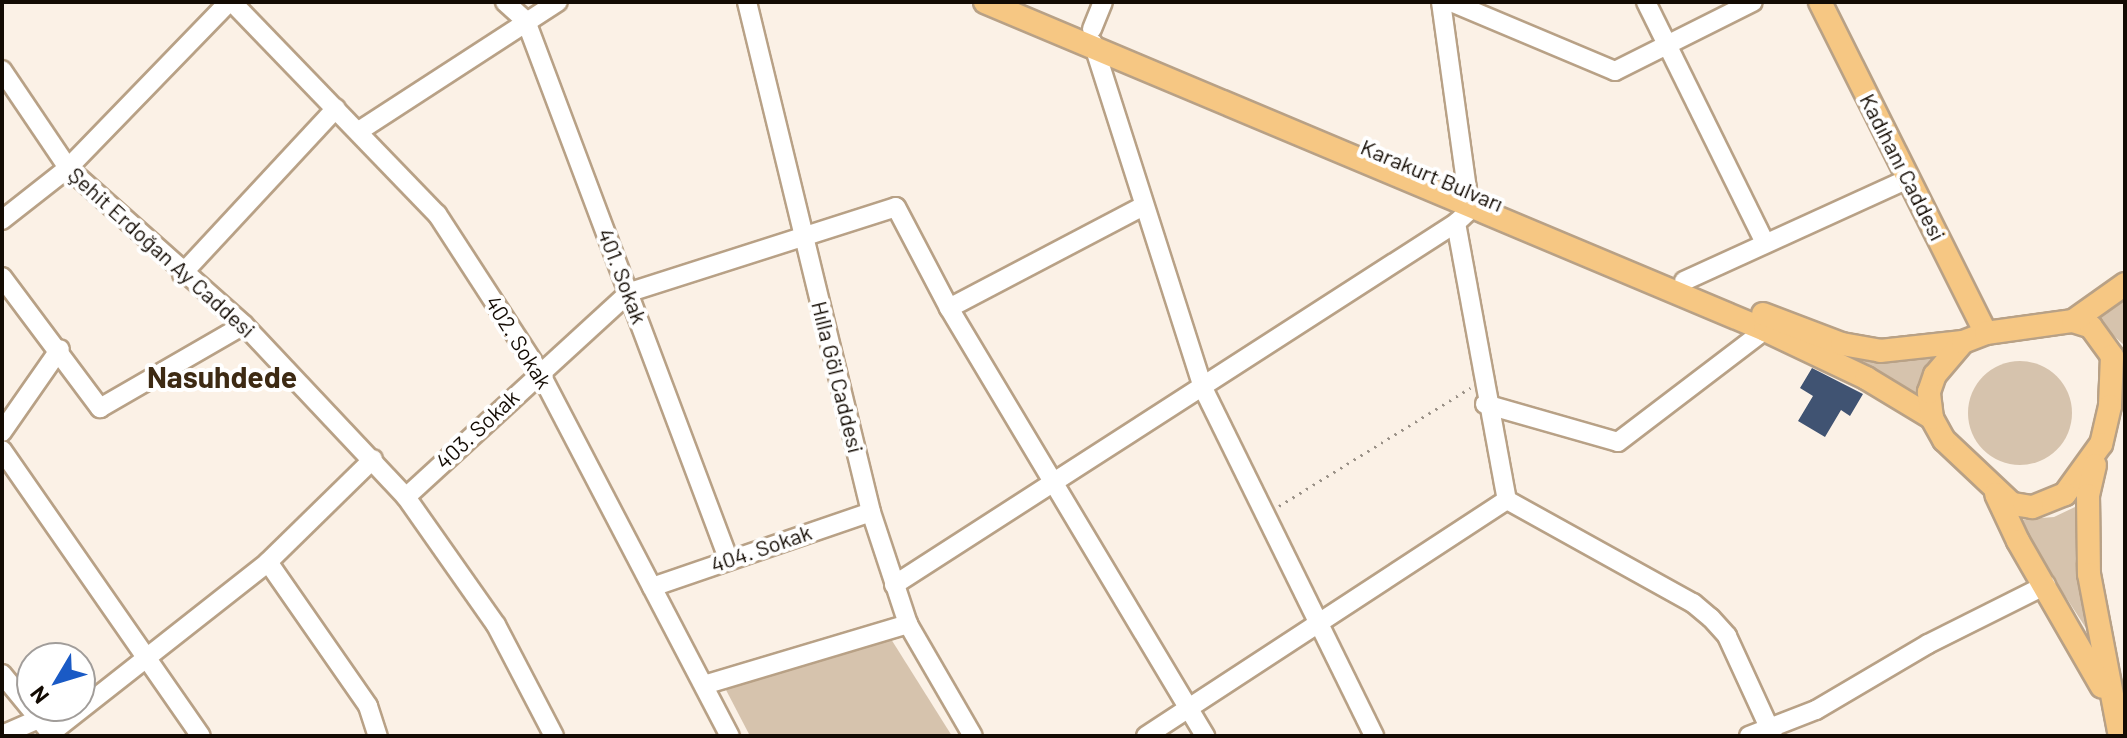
<!DOCTYPE html>
<html>
<head>
<meta charset="utf-8">
<style>
	body { margin:0 }
	#map { position:relative; width:2127px; height:738px; overflow:hidden; background:#fbf1e6; font-family:Barlow,sans-serif }
	div>[style] { position:absolute }
	[style*='--x'] { left:calc(var(--x)*1px); top:calc(var(--y)*1px); width:calc(var(--w)*1px); rotate:calc(var(--a)*1deg) }
	.green>* { inset:0; background:#d6c3ad }
	.round { border-radius:50% }
	.building>* { inset:0; background:#405372 }
	.path>* { height:3px; margin-top:-1.5px; transform-origin:0; background:repeating-linear-gradient(90deg,#9a9187 0 2px,transparent 0 8px) }
	.roads { filter:drop-shadow(2px 0 #b8a186) drop-shadow(-2px 0 #b8a186) drop-shadow(0 2px #b8a186) drop-shadow(0 -2px #b8a186) }
	.minor>* { height:18px; margin:-9px; padding:0 9px; transform-origin:9px; border-radius:9px; background:#fff }
	.major>* { height:22px; margin:-11px; padding:0 11px; transform-origin:11px; border-radius:11px; background:#f6c783 }
	span { translate:-50% -50%; white-space:nowrap; text-align:center; line-height:1.15; -webkit-text-stroke:8px #fff; paint-order:stroke }
	.street-label { font-size:22px; color:#130b03 }
	.district-label { font-size:30px; color:#3d2a13; font-weight:700 }
	.frame { position:absolute; inset:0; border:4px solid #130b03; pointer-events:none }
	.north { position:absolute; left:16px; top:642px; width:80px; height:80px; box-sizing:border-box; background:#fff; border:2px solid #a19d9a; border-radius:50%; rotate:232deg; font-size:22px; font-weight:700; line-height:32px; text-align:center; color:#130b03 }
	.north::after { content:''; display:block; margin:auto; width:28px; height:36px; background:#1a5ac5; clip-path:polygon(50% 0,100% 100%,50% 72%,0 100%) }
</style>
</head>
<body>
<div id="map">
	<div class="green">
		<i style="clip-path:polygon(2125px 299px,2125px 346px,2092px 316px)"></i>
		<i style="clip-path:polygon(1933px 357px,1918px 389px,1917px 406px,1860px 361px)"></i>
		<i class="round" style="left:1968px;top:361px;width:104px;height:104px"></i>
		<i style="clip-path:polygon(2075px 507px,2075px 559px,2093px 639px,2016px 520px,2054px 517px)"></i>
		<i style="clip-path:polygon(891px 639px,952px 736px,750px 736px,725px 688px)"></i>
	</div>
	<div class="building">
		<i style="clip-path:polygon(1812px 368px,1863px 394px,1850px 416px,1841px 410px,1825px 437px,1798px 421px,1813px 396px,1800px 388px)"></i>
	</div>
	<div class="path">
		<i style="--x:1279;--y:506;--w:225;--a:-31.7"></i>
	</div>
	<div class="roads">
		<div class="minor">
			<i style="--x:232;--y:2;--w:295;--a:46"></i>
			<i style="--x:437;--y:214;--w:187;--a:57"></i>
			<i style="--x:539;--y:371;--w:412;--a:62.4"></i>
			<i style="--x:505;--y:2;--w:28;--a:42"></i>
			<i style="--x:526;--y:21;--w:574;--a:69.39"></i>
			<i style="--x:747;--y:2;--w:525;--a:76.33"></i>
			<i style="--x:871;--y:512;--w:118;--a:71.7"></i>
			<i style="--x:908;--y:624;--w:129;--a:59.9"></i>
			<i style="--x:1441;--y:2;--w:190;--a:82.1"></i>
			<i style="--x:1451;--y:2;--w:178;--a:22.8"></i>
			<i style="--x:1615;--y:71;--w:154;--a:-26.6"></i>
			<i style="--x:1646;--y:2;--w:267;--a:63.7"></i>
			<i style="--x:1092;--y:29;--w:29;--a:-68"></i>
			<i style="--x:1093;--y:43;--w:362;--a:72.3"></i>
			<i style="--x:1203;--y:388;--w:388;--a:63.8"></i>
			<i style="--x:2;--y:70;--w:118;--a:56"></i>
			<i style="--x:68;--y:168;--w:236;--a:41.7"></i>
			<i style="--x:244;--y:325;--w:236;--a:46.7"></i>
			<i style="--x:406;--y:497;--w:156;--a:54.9"></i>
			<i style="--x:496;--y:625;--w:125;--a:62.4"></i>
			<i style="--x:359;--y:131;--w:237;--a:-33"></i>
			<i style="--x:2;--y:220;--w:84;--a:-38.2"></i>
			<i style="--x:68;--y:168;--w:231;--a:-45.9"></i>
			<i style="--x:1456;--y:223;--w:282;--a:79.6"></i>
			<i style="--x:1507;--y:500;--w:213;--a:29"></i>
			<i style="--x:1693;--y:603;--w:23;--a:40"></i>
			<i style="--x:1711;--y:618;--w:24;--a:48"></i>
			<i style="--x:1727;--y:636;--w:110;--a:65.3"></i>
			<i style="--x:182;--y:274;--w:226;--a:-47.1"></i>
			<i style="--x:2;--y:277;--w:164;--a:53.2"></i>
			<i style="--x:100;--y:408;--w:166;--a:-30"></i>
			<i style="--x:1684;--y:281;--w:246;--a:-24.5"></i>
			<i style="--x:949;--y:308;--w:217;--a:-27.7"></i>
			<i style="--x:1485;--y:404;--w:138;--a:15.9"></i>
			<i style="--x:1618;--y:442;--w:185;--a:-37.3"></i>
			<i style="--x:2;--y:432;--w:101;--a:-55.1"></i>
			<i style="--x:2;--y:450;--w:348;--a:55.2"></i>
			<i style="--x:406;--y:497;--w:304;--a:-42.5"></i>
			<i style="--x:630;--y:292;--w:279;--a:-17.7"></i>
			<i style="--x:896;--y:207;--w:114;--a:62.3"></i>
			<i style="--x:949;--y:308;--w:499;--a:59.1"></i>
			<i style="--x:268;--y:562;--w:175;--a:55.2"></i>
			<i style="--x:368;--y:706;--w:32;--a:72"></i>
			<i style="--x:894;--y:585;--w:668;--a:-32.79"></i>
			<i style="--x:1456;--y:223;--w:22;--a:-43"></i>
			<i style="--x:652;--y:587;--w:231;--a:-18.9"></i>
			<i style="--x:2;--y:674;--w:80;--a:50.6"></i>
			<i style="--x:707;--y:684;--w:210;--a:-16.6"></i>
			<i style="--x:51;--y:733;--w:276;--a:-38.2"></i>
			<i style="--x:268;--y:562;--w:147;--a:-44.4"></i>
			<i style="--x:2;--y:735;--w:40;--a:-23.4"></i>
			<i style="--x:1146;--y:736;--w:431;--a:-33.2"></i>
			<i style="--x:1749;--y:736;--w:72;--a:-21.2"></i>
			<i style="--x:1816;--y:710;--w:130;--a:-30.5"></i>
			<i style="--x:1928;--y:644;--w:132;--a:-26.6"></i>
		</div>
		<div class="major">
			<i style="--x:985;--y:2;--w:846;--a:22.81"></i>
			<i style="--x:1765;--y:330;--w:112;--a:25.4"></i>
			<i style="--x:1866;--y:378;--w:77;--a:31.2"></i>
			<i style="--x:1820;--y:2;--w:370;--a:63.4"></i>
			<i style="--x:1763;--y:314;--w:85;--a:20.8"></i>
			<i style="--x:1842;--y:344;--w:39;--a:10"></i>
			<i style="--x:1880;--y:351;--w:83;--a:-6.2"></i>
			<i style="--x:2073;--y:321;--w:19;--a:18"></i>
			<i style="--x:2091;--y:327;--w:36;--a:54"></i>
			<i style="--x:2112;--y:356;--w:50;--a:92.3"></i>
			<i style="--x:2110;--y:406;--w:39;--a:103"></i>
			<i style="--x:2101;--y:444;--w:62;--a:125.8"></i>
			<i style="--x:2065;--y:494;--w:35;--a:158"></i>
			<i style="--x:2032;--y:507;--w:20;--a:-171"></i>
			<i style="--x:2012;--y:504;--w:93;--a:-136.7"></i>
			<i style="--x:1944;--y:440;--w:25;--a:-119"></i>
			<i style="--x:1932;--y:418;--w:26;--a:-97"></i>
			<i style="--x:1929;--y:392;--w:18;--a:-71"></i>
			<i style="--x:1935;--y:375;--w:43;--a:-49.7"></i>
			<i style="--x:1963;--y:342;--w:25;--a:-21"></i>
			<i style="--x:1986;--y:333;--w:88;--a:-7.9"></i>
			<i style="--x:2073;--y:321;--w:64;--a:-35.4"></i>
			<i style="--x:2095;--y:465;--w:31;--a:103"></i>
			<i style="--x:2088;--y:495;--w:79;--a:89.3"></i>
			<i style="--x:2089;--y:574;--w:165;--a:79.2"></i>
			<i style="--x:1996;--y:494;--w:52;--a:64.9"></i>
			<i style="--x:2018;--y:541;--w:168;--a:60.1"></i>
		</div>
	</div>
	<div class="street-label">
		<span style="left:1903px;top:167px;rotate:63deg">Kadıhanı Caddesi</span>
		<span style="left:1432px;top:175px;rotate:23deg">Karakurt Bulvarı</span>
		<span style="left:162px;top:252px;rotate:42deg">Şehit Erdoğan Ay Caddesi</span>
		<span style="left:623px;top:276px;rotate:69deg">401. Sokak</span>
		<span style="left:519px;top:342px;rotate:58deg">402. Sokak</span>
		<span style="left:838px;top:377px;rotate:76deg">Hılla Göl Caddesi</span>
		<span style="left:477px;top:429px;rotate:-43deg">403. Sokak</span>
		<span style="left:761px;top:548px;rotate:-19deg">404. Sokak</span>
	</div>
	<div class="district-label">
		<span style="left:222px;top:376px">Nasuhdede</span>
	</div>
	<div class="frame"></div>
	<div class="north">N</div>
</div>
</body>
</html>
